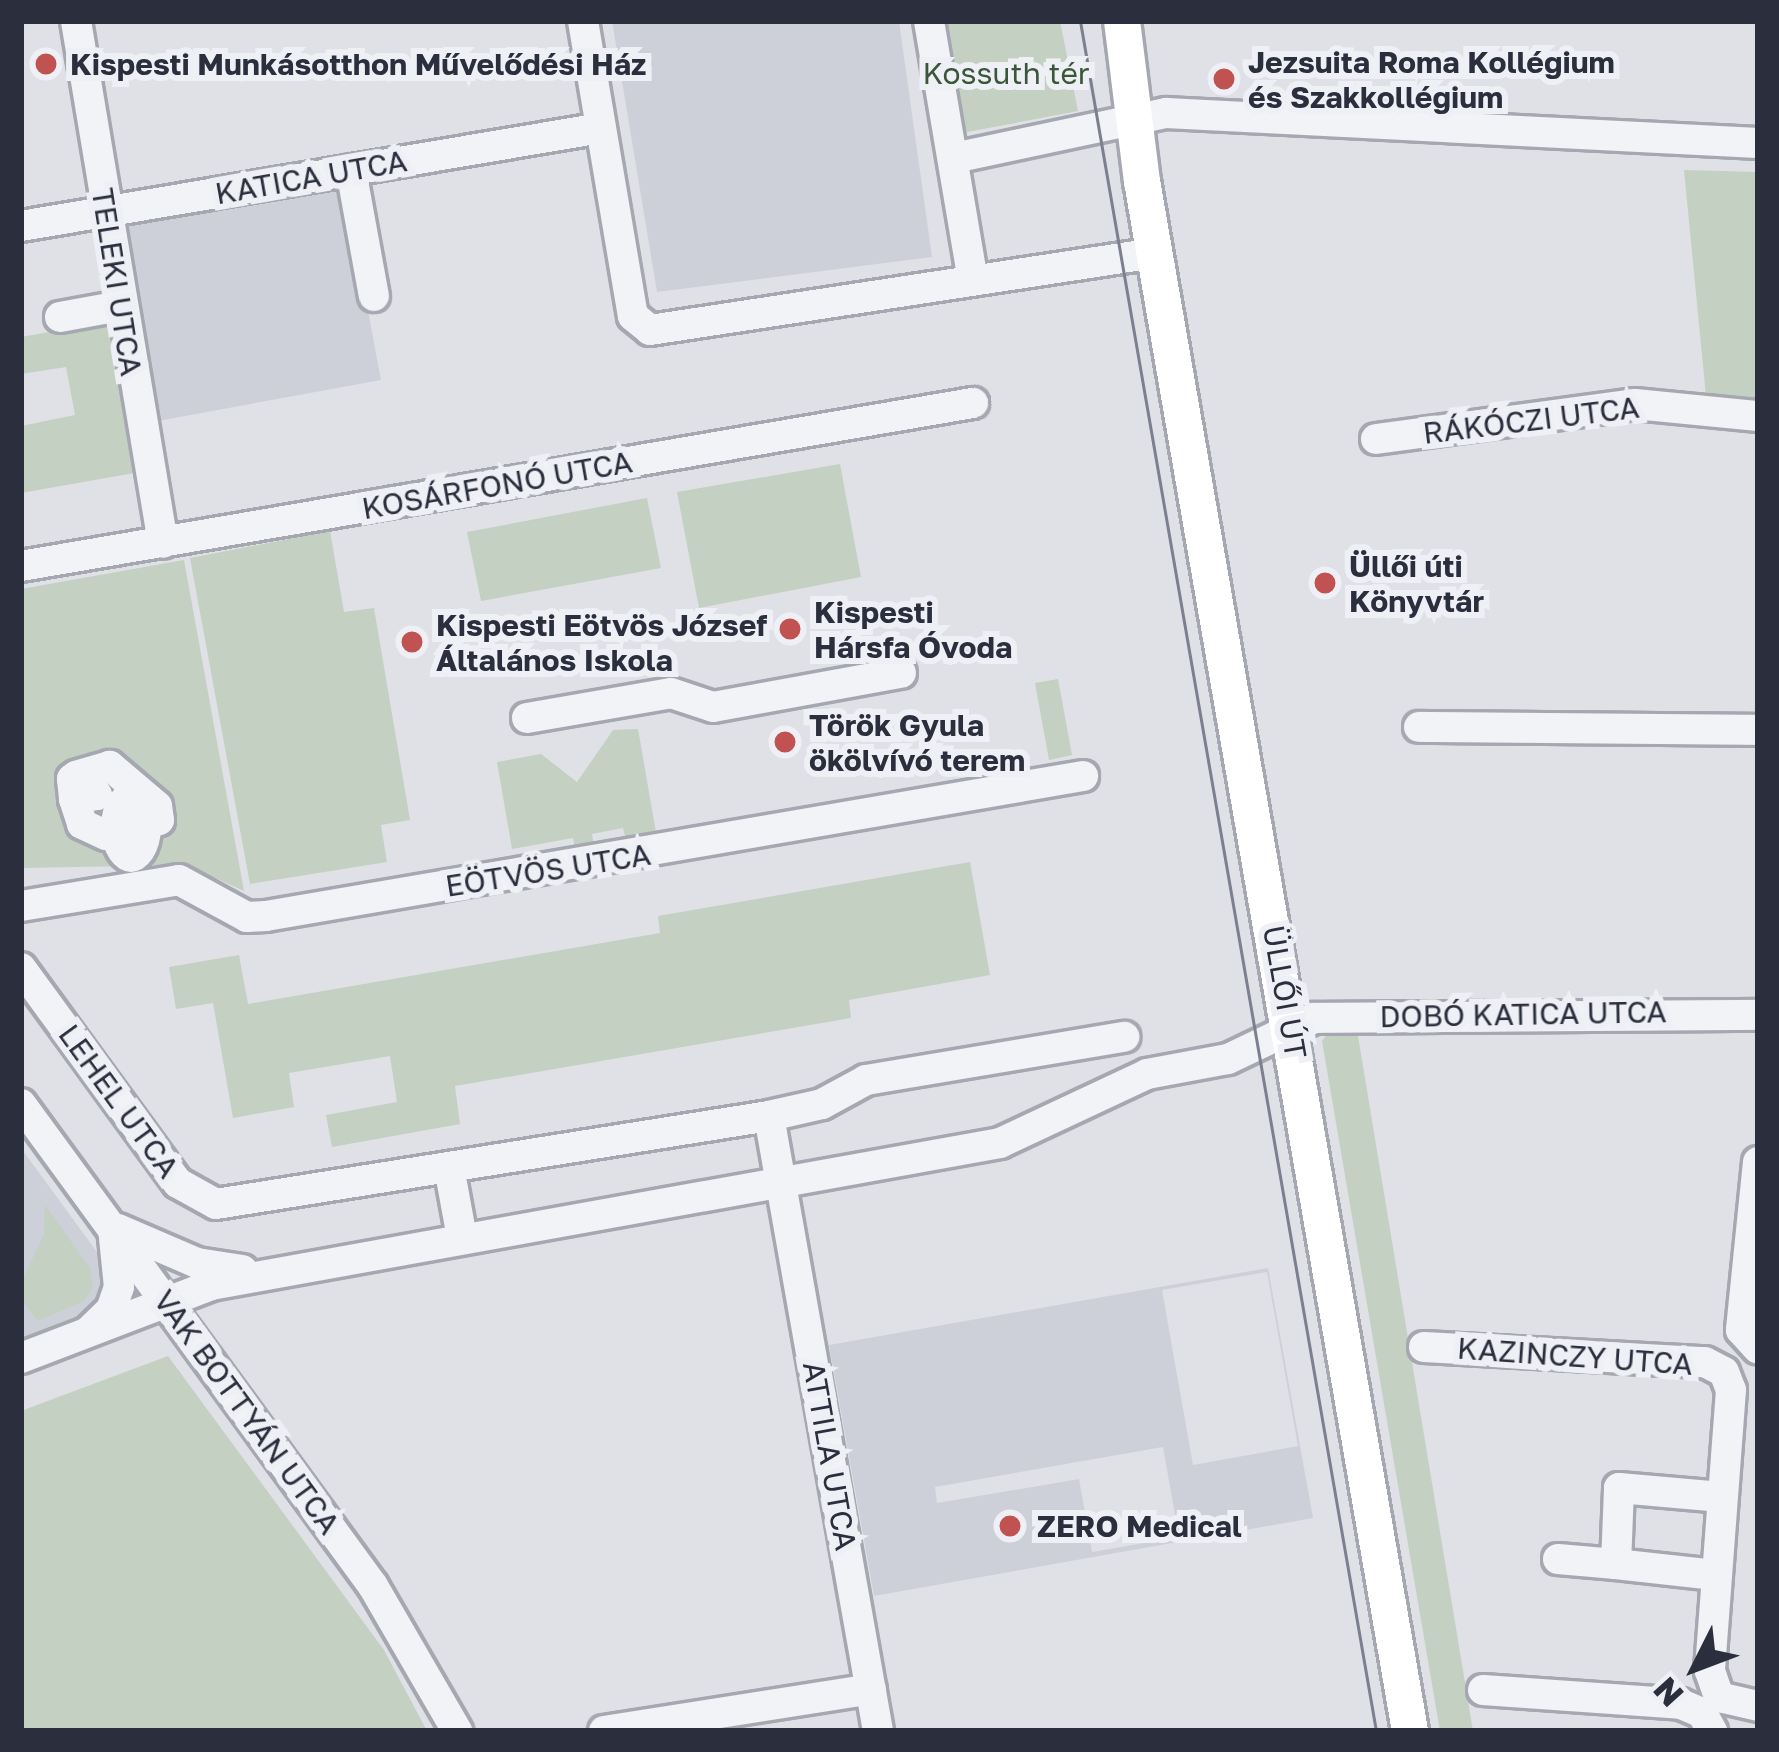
<!DOCTYPE html>
<html>
<head>
<meta charset="utf-8">
<style>
	body { margin:0 }
	#map { position:relative; width:1779px; height:1752px; overflow:hidden; background:#e0e1e7; font-family:"Golos Text",sans-serif }
	div>[style] { position:absolute }
	[style*='--x'] { left:calc(var(--x)*1px); top:calc(var(--y)*1px); width:calc(var(--w)*1px); rotate:calc(var(--a)*1deg) }
	.built>* { inset:0; background:#ced0d9 }
	.green>* { inset:0; background:#c3d0c2 }
	.roads { filter:drop-shadow(3px 0 #a6a8b1) drop-shadow(-3px 0 #a6a8b1) drop-shadow(0 3px #a6a8b1) drop-shadow(0 -3px #a6a8b1) }
	.minor>* { height:30px; margin:-15px; padding:0 15px; transform-origin:15px; border-radius:15px; background:#f2f3f6 }
	.minor>.ring { margin:-15px; padding:0; box-sizing:content-box; background:none; border:30px solid #f2f3f6; border-radius:50% }
	.major>* { height:36px; margin:-18px; padding:0 18px; transform-origin:18px; border-radius:18px; background:#fff }
	.tram>* { height:3px; margin:-1.5px; padding:0 1.5px; transform-origin:1.5px; border-radius:1.5px; background:#7b7f8f }
	.dots>* { width:33px; height:33px; translate:-50% -50%; box-sizing:border-box; border:6px solid #eff0f5; border-radius:50% }
	span { translate:-50% -50%; white-space:nowrap; text-align:center; line-height:1.15; -webkit-text-stroke:12px #eff0f5; paint-order:stroke }
	.poi-label { font-size:30px; color:#2a2e3d; font-weight:700 }
	.left { translate:0 -50%; text-align:left }
	.park-label { font-size:30px; color:#3a5739 }
	.street-label { font-size:30px; color:#2a2e3d }
	.frame { position:absolute; inset:0; border:24px solid #2a2e3d; pointer-events:none }
	.north { position:absolute; left:1635px; top:1608px; width:120px; height:120px; -webkit-text-stroke:9px #eff0f5; paint-order:stroke; rotate:228deg; font-size:33px; font-weight:700; line-height:48px; text-align:center; color:#2a2e3d }
	.north::after { content:''; display:block; margin:auto; width:42px; height:54px; background:#2a2e3d; clip-path:polygon(50% 0,100% 100%,50% 72%,0 100%) }
</style>
</head>
<body>
<div id="map">
	<div class="built">
		<i style="clip-path:polygon(612px 21px,899px 21px,932px 257px,657px 292px)"></i>
		<i style="clip-path:polygon(344px 183px,381px 380px,158px 421px,120px 224px)"></i>
		<i style="clip-path:polygon(21px 1148px,124px 1289px,73px 1321px,21px 1339px)"></i>
		<i style="clip-path:polygon(evenodd,1268px 1268px,1313px 1518px,874px 1596px,829px 1345px,1268px 1268px,1267px 1272px,1298px 1446px,1193px 1465px,1162px 1290px,1267px 1272px,1268px 1268px,1163px 1447px,1179px 1537px,1092px 1552px,1079px 1479px,937px 1503px,935px 1487px,1163px 1447px)"></i>
	</div>
	<div class="green">
		<i style="clip-path:polygon(942px 21px,1060px 21px,1078px 111px,962px 133px)"></i>
		<i style="clip-path:polygon(1684px 170px,1758px 172px,1758px 401px,1706px 396px)"></i>
		<i style="clip-path:polygon(112px 321px,140px 472px,21px 493px,21px 426px,75px 415px,66px 367px,21px 374px,21px 337px)"></i>
		<i style="clip-path:polygon(840px 464px,861px 577px,699px 608px,677px 492px)"></i>
		<i style="clip-path:polygon(647px 498px,661px 568px,481px 601px,467px 532px)"></i>
		<i style="clip-path:polygon(330px 531px,344px 612px,374px 608px,410px 820px,381px 825px,387px 862px,250px 884px,190px 558px)"></i>
		<i style="clip-path:polygon(184px 560px,244px 891px,187px 865px,21px 868px,21px 589px)"></i>
		<i style="clip-path:polygon(1058px 679px,1072px 755px,1049px 760px,1035px 683px)"></i>
		<i style="clip-path:polygon(638px 729px,658px 844px,627px 844px,623px 828px,592px 834px,595px 852px,576px 854px,573px 838px,512px 849px,497px 762px,541px 754px,577px 782px,613px 730px)"></i>
		<i style="clip-path:polygon(970px 862px,990px 975px,849px 1000px,851px 1018px,455px 1086px,460px 1124px,332px 1147px,326px 1115px,397px 1102px,390px 1056px,289px 1073px,294px 1107px,233px 1118px,213px 1003px,176px 1009px,169px 967px,239px 955px,248px 1004px,660px 933px,658px 916px)"></i>
		<i style="clip-path:polygon(1328px 1033px,1358px 1036px,1473px 1731px,1440px 1731px,1322px 1041px)"></i>
		<i style="clip-path:polygon(45px 1205px,90px 1268px,93px 1288px,84px 1301px,38px 1321px,21px 1299px,21px 1283px,44px 1234px)"></i>
		<i style="clip-path:polygon(168px 1356px,384px 1650px,427px 1731px,21px 1731px,21px 1411px)"></i>
	</div>
	<div class="roads">
		<div class="minor">
			<i style="--x:76;--y:21;--w:529;--a:80.54"></i>
			<i style="--x:583;--y:21;--w:299;--a:80.4"></i>
			<i style="--x:633;--y:316;--w:22;--a:39"></i>
			<i style="--x:650;--y:330;--w:511;--a:-8.67"></i>
			<i style="--x:929;--y:21;--w:263;--a:80.4"></i>
			<i style="--x:954;--y:158;--w:217;--a:-12"></i>
			<i style="--x:1166;--y:113;--w:593;--a:2.9"></i>
			<i style="--x:351;--y:170;--w:128;--a:79.7"></i>
			<i style="--x:21;--y:226;--w:588;--a:-9.59"></i>
			<i style="--x:60;--y:317;--w:61;--a:-10.4"></i>
			<i style="--x:1376;--y:439;--w:261;--a:-7.7"></i>
			<i style="--x:1635;--y:404;--w:124;--a:5.6"></i>
			<i style="--x:21;--y:566;--w:966;--a:-9.72"></i>
			<i style="--x:527;--y:718;--w:146;--a:-9.8"></i>
			<i style="--x:671;--y:693;--w:44;--a:18.4"></i>
			<i style="--x:713;--y:707;--w:191;--a:-10.3"></i>
			<i style="--x:1419;--y:727;--w:339;--a:0.5"></i>
			<i class="ring" style="left:116px;top:797px;width:-10px;height:-10px"></i>
			<i style="--x:74;--y:799;--w:26;--a:72"></i>
			<i style="--x:82;--y:824;--w:26;--a:25"></i>
			<i style="--x:106;--y:835;--w:55;--a:-15.8"></i>
			<i style="--x:159;--y:820;--w:14;--a:-98"></i>
			<i style="--x:157;--y:806;--w:62;--a:-139.6"></i>
			<i style="--x:110;--y:766;--w:35;--a:164"></i>
			<i style="--x:76;--y:776;--w:5;--a:143"></i>
			<i style="--x:72;--y:779;--w:20;--a:84"></i>
			<i style="--x:74;--y:799;--w:23;--a:-10"></i>
			<i style="--x:97;--y:795;--w:25;--a:-124"></i>
			<i style="--x:21;--y:906;--w:160;--a:-9.3"></i>
			<i style="--x:179;--y:880;--w:77;--a:28.6"></i>
			<i style="--x:247;--y:917;--w:19;--a:-3"></i>
			<i style="--x:266;--y:916;--w:829;--a:-9.72"></i>
			<i style="--x:21;--y:968;--w:266;--a:53.9"></i>
			<i style="--x:178;--y:1183;--w:43;--a:28.9"></i>
			<i style="--x:216;--y:1204;--w:560;--a:-9.04"></i>
			<i style="--x:769;--y:1116;--w:54;--a:-12.8"></i>
			<i style="--x:822;--y:1104;--w:50;--a:-28.6"></i>
			<i style="--x:866;--y:1080;--w:262;--a:-9.5"></i>
			<i style="--x:21;--y:1104;--w:597;--a:53.86"></i>
			<i style="--x:373;--y:1586;--w:168;--a:59.9"></i>
			<i style="--x:769;--y:1116;--w:625;--a:79.95"></i>
			<i style="--x:1758;--y:1162;--w:169;--a:95.8"></i>
			<i style="--x:1741;--y:1330;--w:25;--a:48"></i>
			<i style="--x:449;--y:1167;--w:72;--a:79.6"></i>
			<i style="--x:118;--y:1229;--w:86;--a:23.3"></i>
			<i style="--x:197;--y:1263;--w:46;--a:8.8"></i>
			<i style="--x:89;--y:1331;--w:30;--a:-44"></i>
			<i style="--x:111;--y:1310;--w:24;--a:-71"></i>
			<i style="--x:119;--y:1287;--w:59;--a:-95.8"></i>
			<i style="--x:1424;--y:1347;--w:281;--a:3.1"></i>
			<i style="--x:1705;--y:1362;--w:21;--a:28"></i>
			<i style="--x:1724;--y:1372;--w:19;--a:69"></i>
			<i style="--x:1731;--y:1390;--w:282;--a:94.3"></i>
			<i style="--x:1710;--y:1671;--w:28;--a:71"></i>
			<i style="--x:1719;--y:1697;--w:40;--a:13"></i>
			<i style="--x:21;--y:1358;--w:204;--a:-21"></i>
			<i style="--x:211;--y:1285;--w:802;--a:-10.2"></i>
			<i style="--x:1000;--y:1143;--w:162;--a:-25.1"></i>
			<i style="--x:1147;--y:1074;--w:82;--a:-10.5"></i>
			<i style="--x:1228;--y:1059;--w:95;--a:-25.5"></i>
			<i style="--x:1314;--y:1018;--w:444;--a:-0.4"></i>
			<i style="--x:1558;--y:1559;--w:58;--a:4.9"></i>
			<i style="--x:1715;--y:1575;--w:100;--a:-173.7"></i>
			<i style="--x:1616;--y:1564;--w:76;--a:-87.7"></i>
			<i style="--x:1619;--y:1488;--w:103;--a:5"></i>
			<i style="--x:1483;--y:1690;--w:198;--a:4"></i>
			<i style="--x:1681;--y:1704;--w:23;--a:23"></i>
			<i style="--x:1702;--y:1713;--w:21;--a:61"></i>
			<i style="--x:604;--y:1731;--w:270;--a:-8.9"></i>
		</div>
		<div class="major">
			<i style="--x:1122;--y:21;--w:161;--a:82.9"></i>
			<i style="--x:1142;--y:181;--w:1573;--a:80.19"></i>
		</div>
	</div>
	<div class="tram">
		<i style="--x:1080;--y:21;--w:1735;--a:80.18"></i>
	</div>
	<div class="dots">
		<i style="left:46px;top:64px;background:#c05251"></i>
		<i style="left:1224px;top:79px;background:#c05251"></i>
		<i style="left:1325px;top:583px;background:#c05251"></i>
		<i style="left:790px;top:629px;background:#c05251"></i>
		<i style="left:412px;top:642px;background:#c05251"></i>
		<i style="left:785px;top:742px;background:#c05251"></i>
		<i style="left:1010px;top:1526px;background:#c05251"></i>
	</div>
	<div class="poi-label">
		<span class="left" style="left:1248px;top:79px">Jezsuita Roma Kollégium<br>és Szakkollégium</span>
		<span class="left" style="left:70px;top:64px">Kispesti Munkásotthon Művelődési Ház</span>
		<span class="left" style="left:1349px;top:583px">Üllői úti<br>Könyvtár</span>
		<span class="left" style="left:814px;top:629px">Kispesti<br>Hársfa Óvoda</span>
		<span class="left" style="left:436px;top:642px">Kispesti Eötvös József<br>Általános Iskola</span>
		<span class="left" style="left:809px;top:742px">Török Gyula<br>ökölvívó terem</span>
		<span class="left" style="left:1037px;top:1526px">ZERO Medical</span>
	</div>
	<div class="park-label">
		<span style="left:1006px;top:73px">Kossuth tér</span>
	</div>
	<div class="street-label">
		<span style="left:311px;top:177px;rotate:-10deg">KATICA UTCA</span>
		<span style="left:117px;top:282px;rotate:81deg">TELEKI UTCA</span>
		<span style="left:1531px;top:420px;rotate:-7deg">RÁKÓCZI UTCA</span>
		<span style="left:497px;top:485px;rotate:-10deg">KOSÁRFONÓ UTCA</span>
		<span style="left:548px;top:870px;rotate:-9deg">EÖTVÖS UTCA</span>
		<span style="left:1285px;top:992px;rotate:80deg">ÜLLŐI ÚT</span>
		<span style="left:1523px;top:1014px;rotate:-1deg">DOBÓ KATICA UTCA</span>
		<span style="left:119px;top:1101px;rotate:54deg">LEHEL UTCA</span>
		<span style="left:1575px;top:1356px;rotate:4deg">KAZINCZY UTCA</span>
		<span style="left:247px;top:1412px;rotate:54deg">VAK BOTTYÁN UTCA</span>
		<span style="left:830px;top:1456px;rotate:80deg">ATTILA UTCA</span>
	</div>
	<div class="frame"></div>
	<div class="north">N</div>
</div>
</body>
</html>
